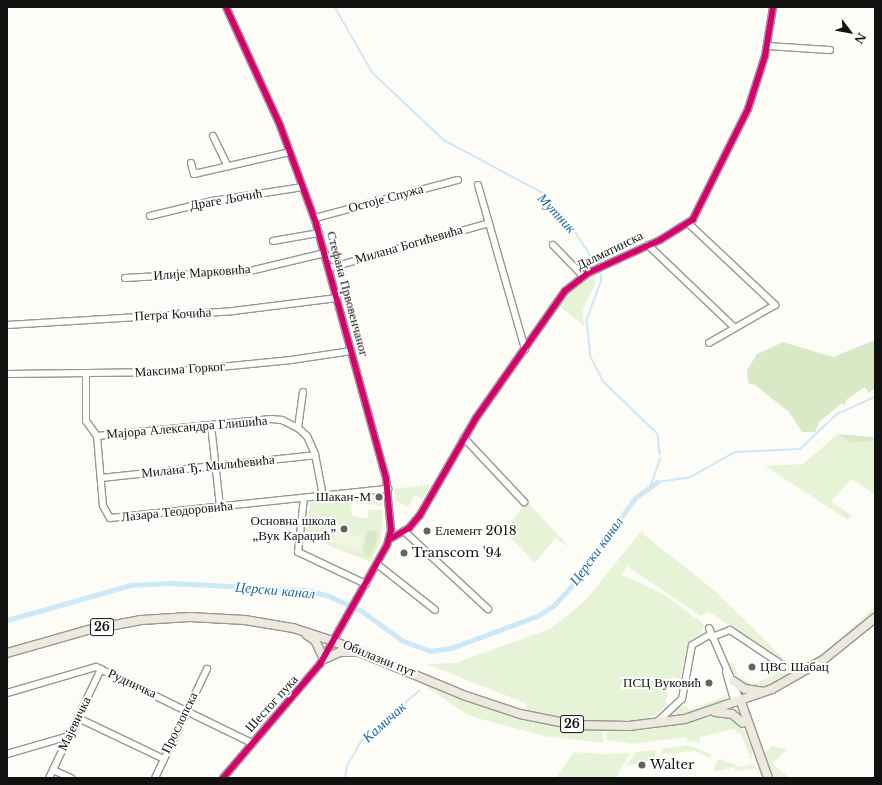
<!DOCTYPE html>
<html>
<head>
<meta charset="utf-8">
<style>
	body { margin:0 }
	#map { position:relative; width:882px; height:785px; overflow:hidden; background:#fdfcf7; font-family:"Libre Baskerville",serif }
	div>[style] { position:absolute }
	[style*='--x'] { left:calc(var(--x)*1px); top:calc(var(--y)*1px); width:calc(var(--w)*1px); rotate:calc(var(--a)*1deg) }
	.green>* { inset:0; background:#e7f3d7 }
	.forest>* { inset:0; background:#d8eac5 }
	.pitch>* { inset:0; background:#f0f6e1 }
	.stream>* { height:1.5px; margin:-0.75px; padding:0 0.75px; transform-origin:0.75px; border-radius:0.75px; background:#cde8f7 }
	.canal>* { height:5px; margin:-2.5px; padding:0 2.5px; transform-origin:2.5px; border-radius:2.5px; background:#cde8f7 }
	.roads { filter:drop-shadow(1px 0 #979795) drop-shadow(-1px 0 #979795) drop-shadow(0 1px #979795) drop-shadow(0 -1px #979795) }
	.minor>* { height:6px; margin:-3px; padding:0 3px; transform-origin:3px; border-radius:3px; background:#fffffe }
	.major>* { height:8px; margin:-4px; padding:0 4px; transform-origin:4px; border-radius:4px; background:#ede9dc }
	.cycleway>* { height:6px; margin:-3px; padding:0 3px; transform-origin:3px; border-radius:3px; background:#d6006c }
	.dots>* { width:11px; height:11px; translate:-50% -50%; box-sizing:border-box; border:2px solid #fff; border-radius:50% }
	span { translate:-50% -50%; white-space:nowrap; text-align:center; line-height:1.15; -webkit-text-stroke:4px #fff; paint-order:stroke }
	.shield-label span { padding:1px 3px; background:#fff; border:1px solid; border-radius:3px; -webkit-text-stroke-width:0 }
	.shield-label { font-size:12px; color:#111; font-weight:700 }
	.street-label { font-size:13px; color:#111 }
	.poi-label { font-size:13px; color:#111 }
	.right { translate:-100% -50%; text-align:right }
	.left { translate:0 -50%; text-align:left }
	.water-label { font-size:14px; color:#1768a6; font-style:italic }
	.frame { position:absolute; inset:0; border:8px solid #111; pointer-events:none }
	.north { position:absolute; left:830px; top:12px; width:40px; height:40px; -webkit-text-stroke:3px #fff; paint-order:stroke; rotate:122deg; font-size:11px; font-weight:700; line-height:16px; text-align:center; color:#111 }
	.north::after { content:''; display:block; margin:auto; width:14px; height:18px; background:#111; clip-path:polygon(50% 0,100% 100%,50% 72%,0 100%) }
</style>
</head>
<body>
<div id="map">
	<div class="green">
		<i style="clip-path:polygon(594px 273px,595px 285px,583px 309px,584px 326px,557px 304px,574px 285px)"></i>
		<i style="clip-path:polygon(838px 434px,851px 443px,875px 441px,875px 495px,852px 479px,831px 501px,852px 516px,848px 520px,765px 466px,803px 464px)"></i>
		<i style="clip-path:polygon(432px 484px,422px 499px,415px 495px,408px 507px,396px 501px,394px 489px)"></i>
		<i style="clip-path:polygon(382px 494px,376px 495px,377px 499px,382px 499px,383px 506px,354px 502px,351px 508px,353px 516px,364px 518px,368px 518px,368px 510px,383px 510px,381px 539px,371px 562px,304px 536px,311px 501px)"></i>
		<i style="clip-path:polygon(526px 501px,541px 517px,570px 547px,555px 538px,535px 563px,505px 532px)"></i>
		<i style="clip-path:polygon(643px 529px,643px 534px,715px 591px,792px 667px,822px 654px,875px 607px,875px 614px,832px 651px,773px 683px,755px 688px,738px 680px,728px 663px,737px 662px,733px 664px,739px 677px,742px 676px,751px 685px,775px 675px,781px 660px,714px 615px,709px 612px,701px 616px,627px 566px,622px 575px,662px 593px,704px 624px,702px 633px,688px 642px,680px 679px,671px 677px,665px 706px,656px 715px,635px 724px,583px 723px,529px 713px,525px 703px,427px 664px,456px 663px,552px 628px,586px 600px)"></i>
		<i style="clip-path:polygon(418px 681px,542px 723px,602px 730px,604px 743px,544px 736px,477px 718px,465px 713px)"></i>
		<i style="clip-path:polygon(728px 695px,725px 702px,674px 718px,663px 718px,674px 708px,687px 705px,689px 710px)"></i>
		<i style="clip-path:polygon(722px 714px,743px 729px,752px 750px,752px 759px,747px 758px,750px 757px,740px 732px,737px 733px,735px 729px,700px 737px,700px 743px,687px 741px,686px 737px,632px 744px,606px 740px,607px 731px,653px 729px)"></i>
		<i style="clip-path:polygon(688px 745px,711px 754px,712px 759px,695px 751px,662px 754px,662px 749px)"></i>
		<i style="clip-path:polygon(772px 746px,787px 749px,772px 764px,790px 778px,772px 778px,763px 755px)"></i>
		<i style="clip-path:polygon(655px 750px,656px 759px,626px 766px,636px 752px)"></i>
		<i style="clip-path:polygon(574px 752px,602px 754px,630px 753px,616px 778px,556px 778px)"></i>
		<i style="clip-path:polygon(721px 759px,740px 767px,754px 764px,762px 778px,755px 768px,735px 771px,735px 767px,713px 772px,717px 761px)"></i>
	</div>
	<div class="forest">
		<i style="clip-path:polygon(875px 340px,875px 388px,869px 393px,865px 387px,846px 400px,845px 406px,842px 403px,820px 421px,815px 432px,802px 432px,789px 412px,755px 385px,748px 383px,747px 370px,757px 354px,783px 342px,833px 357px)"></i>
		<i style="clip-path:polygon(838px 434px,875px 437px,875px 441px,851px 443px)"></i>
		<i style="clip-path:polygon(373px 530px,377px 532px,376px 544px,370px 556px,366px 557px,363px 549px,367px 533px)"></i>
	</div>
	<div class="pitch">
		<i style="clip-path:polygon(338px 529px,364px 538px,359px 551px,333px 542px)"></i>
	</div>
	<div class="stream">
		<i style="--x:335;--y:7;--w:76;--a:60.1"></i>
		<i style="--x:373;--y:73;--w:98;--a:43.3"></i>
		<i style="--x:444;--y:140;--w:112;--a:28.2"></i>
		<i style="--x:543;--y:193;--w:39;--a:48"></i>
		<i style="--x:569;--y:222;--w:54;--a:57.2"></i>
		<i style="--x:600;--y:270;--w:10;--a:79"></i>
		<i style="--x:602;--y:280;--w:43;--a:110.6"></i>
		<i style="--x:587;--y:320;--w:37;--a:84"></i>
		<i style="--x:591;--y:357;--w:27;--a:63"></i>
		<i style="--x:603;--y:381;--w:76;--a:43.9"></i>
		<i style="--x:658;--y:434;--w:20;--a:84"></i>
		<i style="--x:657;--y:482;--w:34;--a:-8"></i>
		<i style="--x:691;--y:477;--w:51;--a:-29.6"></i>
		<i style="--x:735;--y:452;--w:65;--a:-2.6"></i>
		<i style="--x:800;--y:449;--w:51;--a:-43.4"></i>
		<i style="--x:837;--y:414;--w:42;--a:-24.1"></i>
		<i style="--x:650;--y:487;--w:30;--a:-70"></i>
		<i style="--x:345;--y:778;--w:12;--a:-81"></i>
		<i style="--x:347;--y:766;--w:32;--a:-60"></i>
		<i style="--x:363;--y:738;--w:73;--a:-40"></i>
	</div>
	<div class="canal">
		<i style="--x:7;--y:620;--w:129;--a:-15.8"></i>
		<i style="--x:131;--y:585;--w:40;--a:-2.9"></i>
		<i style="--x:171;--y:583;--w:137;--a:2.9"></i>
		<i style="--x:308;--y:590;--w:22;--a:16"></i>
		<i style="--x:329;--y:596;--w:38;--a:25"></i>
		<i style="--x:363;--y:612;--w:49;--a:35.9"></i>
		<i style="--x:403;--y:641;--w:29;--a:20"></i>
		<i style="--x:430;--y:651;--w:21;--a:-8"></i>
		<i style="--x:451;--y:648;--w:92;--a:-20.4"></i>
		<i style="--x:537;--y:616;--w:19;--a:-32"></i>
		<i style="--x:553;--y:606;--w:26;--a:-47"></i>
		<i style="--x:571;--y:587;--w:110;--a:-54.3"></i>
		<i style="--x:635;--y:498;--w:27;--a:-36"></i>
	</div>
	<div class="roads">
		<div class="minor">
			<i style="--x:767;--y:46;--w:63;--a:3.6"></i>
			<i style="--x:213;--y:136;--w:34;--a:64"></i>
			<i style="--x:191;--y:163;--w:11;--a:75"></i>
			<i style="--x:194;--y:174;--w:98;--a:-12.9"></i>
			<i style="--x:478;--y:185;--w:171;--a:74"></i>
			<i style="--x:150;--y:216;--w:64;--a:-13.6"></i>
			<i style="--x:212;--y:201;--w:92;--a:-8.7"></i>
			<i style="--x:315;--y:218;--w:148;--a:-14.9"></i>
			<i style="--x:688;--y:223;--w:120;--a:43.3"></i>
			<i style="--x:775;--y:305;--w:76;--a:150.1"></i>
			<i style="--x:273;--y:241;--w:47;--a:-9.9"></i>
			<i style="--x:553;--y:245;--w:43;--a:45.9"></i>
			<i style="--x:648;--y:245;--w:120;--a:43.7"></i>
			<i style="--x:329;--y:268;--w:166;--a:-15.7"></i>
			<i style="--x:125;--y:278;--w:125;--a:-3.2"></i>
			<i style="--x:250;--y:271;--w:77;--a:-13.5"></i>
			<i style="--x:7;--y:325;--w:226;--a:-3.5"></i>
			<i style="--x:233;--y:311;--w:105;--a:-7.1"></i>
			<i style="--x:7;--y:374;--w:162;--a:-0.7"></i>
			<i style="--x:169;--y:372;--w:123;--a:-5.6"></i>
			<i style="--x:291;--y:360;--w:61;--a:-8.5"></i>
			<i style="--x:86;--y:374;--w:47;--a:90"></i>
			<i style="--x:86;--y:421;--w:19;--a:54"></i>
			<i style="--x:303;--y:392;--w:36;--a:98"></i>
			<i style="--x:298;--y:428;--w:12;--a:42"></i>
			<i style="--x:307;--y:436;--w:20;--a:66"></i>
			<i style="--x:315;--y:454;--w:43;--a:79.2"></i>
			<i style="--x:211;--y:425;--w:82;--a:83.7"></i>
			<i style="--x:97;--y:436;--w:70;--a:85.1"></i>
			<i style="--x:103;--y:506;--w:14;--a:60"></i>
			<i style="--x:110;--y:518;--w:280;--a:-6"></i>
			<i style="--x:97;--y:436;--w:175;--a:-5.6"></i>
			<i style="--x:271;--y:419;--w:11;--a:5"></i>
			<i style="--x:282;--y:420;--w:18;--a:27"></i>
			<i style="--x:464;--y:438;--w:88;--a:46.8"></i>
			<i style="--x:101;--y:478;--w:215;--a:-6.1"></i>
			<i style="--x:304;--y:498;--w:54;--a:96.3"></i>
			<i style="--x:298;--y:552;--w:75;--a:25.2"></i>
			<i style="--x:404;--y:531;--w:115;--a:42.9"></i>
			<i style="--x:390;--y:539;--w:22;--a:-30"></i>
			<i style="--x:409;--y:528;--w:17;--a:-50"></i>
			<i style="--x:420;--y:515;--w:112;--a:-60"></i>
			<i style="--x:476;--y:418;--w:155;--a:-55"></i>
			<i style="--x:565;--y:291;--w:29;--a:-38"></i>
			<i style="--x:588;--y:273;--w:79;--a:-24.6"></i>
			<i style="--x:660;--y:240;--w:39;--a:-32"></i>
			<i style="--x:693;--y:219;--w:123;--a:-63.4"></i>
			<i style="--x:748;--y:109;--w:56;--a:-72.2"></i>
			<i style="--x:765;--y:56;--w:50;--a:-80.7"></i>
			<i style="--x:377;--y:564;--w:74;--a:38.4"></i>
			<i style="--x:709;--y:628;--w:81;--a:66.6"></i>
			<i style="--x:712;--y:637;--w:19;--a:-21"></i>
			<i style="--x:730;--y:630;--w:58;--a:33.7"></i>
			<i style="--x:726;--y:672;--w:32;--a:74"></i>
			<i style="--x:7;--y:693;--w:93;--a:-16.3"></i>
			<i style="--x:96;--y:667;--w:174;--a:26"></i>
			<i style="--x:78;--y:718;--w:95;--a:25.5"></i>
			<i style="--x:656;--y:723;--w:35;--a:-43"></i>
			<i style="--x:682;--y:699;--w:55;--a:-79.5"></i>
			<i style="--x:692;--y:645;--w:22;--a:-30"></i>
			<i style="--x:7;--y:754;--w:65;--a:-16.2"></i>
			<i style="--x:53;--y:770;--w:20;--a:24"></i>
			<i style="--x:49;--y:778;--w:121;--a:-64.5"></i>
			<i style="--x:155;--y:778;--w:121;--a:-64.5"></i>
			<i style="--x:223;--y:778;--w:150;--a:-49.6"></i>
			<i style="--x:320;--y:664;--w:137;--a:-60.6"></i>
			<i style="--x:387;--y:545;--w:16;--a:-75"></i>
			<i style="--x:391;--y:530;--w:52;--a:-95.5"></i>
			<i style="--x:386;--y:478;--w:264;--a:-105.4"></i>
			<i style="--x:316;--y:223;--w:104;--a:-110.2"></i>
			<i style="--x:280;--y:125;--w:130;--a:-114.6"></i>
		</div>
		<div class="major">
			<i style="--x:307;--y:635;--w:9;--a:32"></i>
			<i style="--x:315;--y:640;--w:21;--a:65"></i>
			<i style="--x:324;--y:659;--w:17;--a:-24"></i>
			<i style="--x:340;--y:652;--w:16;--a:0"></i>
			<i style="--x:7;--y:653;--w:84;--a:-15.9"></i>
			<i style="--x:88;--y:630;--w:54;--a:-10.7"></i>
			<i style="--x:141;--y:620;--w:49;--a:-3.5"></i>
			<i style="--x:190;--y:617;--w:55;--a:3.1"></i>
			<i style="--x:245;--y:620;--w:49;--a:9.5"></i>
			<i style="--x:293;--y:628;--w:42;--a:18"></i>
			<i style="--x:333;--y:641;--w:144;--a:22.5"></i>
			<i style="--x:466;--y:696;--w:57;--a:18.4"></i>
			<i style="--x:520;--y:714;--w:56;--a:11.3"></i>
			<i style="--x:575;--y:725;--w:54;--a:1.1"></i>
			<i style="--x:629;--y:726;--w:56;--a:-7.1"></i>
			<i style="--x:685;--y:719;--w:92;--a:-19"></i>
			<i style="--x:772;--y:689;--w:59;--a:-29.6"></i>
			<i style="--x:823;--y:660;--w:67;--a:-38.9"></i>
			<i style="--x:733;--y:681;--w:14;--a:34"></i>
			<i style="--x:745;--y:689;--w:18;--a:9"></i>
			<i style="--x:741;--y:702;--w:81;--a:70.4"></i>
			<i style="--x:715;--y:712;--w:17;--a:7"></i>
			<i style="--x:732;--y:714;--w:14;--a:39"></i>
		</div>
	</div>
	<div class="cycleway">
		<i style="--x:390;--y:539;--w:22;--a:-30"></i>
		<i style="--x:409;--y:528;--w:17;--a:-50"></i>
		<i style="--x:420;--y:515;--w:112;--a:-60"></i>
		<i style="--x:476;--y:418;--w:155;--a:-55"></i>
		<i style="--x:565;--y:291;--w:29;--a:-38"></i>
		<i style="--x:588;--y:273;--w:79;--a:-24.6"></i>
		<i style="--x:660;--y:240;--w:39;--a:-32"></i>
		<i style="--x:693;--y:219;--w:123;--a:-63.4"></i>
		<i style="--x:748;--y:109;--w:56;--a:-72.2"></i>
		<i style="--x:765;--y:56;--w:50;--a:-80.7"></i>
		<i style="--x:223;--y:778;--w:150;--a:-49.6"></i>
		<i style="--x:320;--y:664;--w:137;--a:-60.6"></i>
		<i style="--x:387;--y:545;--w:16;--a:-75"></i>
		<i style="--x:391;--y:530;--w:52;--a:-95.5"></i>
		<i style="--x:386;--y:478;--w:264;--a:-105.4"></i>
		<i style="--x:316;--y:223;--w:104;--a:-110.2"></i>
		<i style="--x:280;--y:125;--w:130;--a:-114.6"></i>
	</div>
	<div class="dots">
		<i style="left:379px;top:497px;background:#646362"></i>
		<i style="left:344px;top:529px;background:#646362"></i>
		<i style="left:427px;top:531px;background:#646362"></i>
		<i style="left:404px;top:553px;background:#646362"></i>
		<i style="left:752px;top:667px;background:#646362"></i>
		<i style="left:709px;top:683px;background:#646362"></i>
		<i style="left:642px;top:765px;background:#646362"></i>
	</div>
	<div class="shield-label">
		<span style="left:102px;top:627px">26</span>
		<span style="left:572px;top:724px">26</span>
	</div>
	<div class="street-label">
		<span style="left:386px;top:199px;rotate:-15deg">Остоје Спужа</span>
		<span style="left:226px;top:200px;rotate:-10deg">Драге Љочић</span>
		<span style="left:409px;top:245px;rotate:-16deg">Милана Богићевића</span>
		<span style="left:610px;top:251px;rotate:-26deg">Далматинска</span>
		<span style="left:202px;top:273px;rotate:-4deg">Илије Марковића</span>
		<span style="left:347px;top:294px;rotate:75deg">Стефана Првовенчаног</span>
		<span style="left:173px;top:315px;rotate:-3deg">Петра Кочића</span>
		<span style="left:180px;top:370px;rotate:-4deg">Максима Горког</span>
		<span style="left:187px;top:428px;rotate:-5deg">Мајора Александра Глишића</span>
		<span style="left:208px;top:467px;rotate:-6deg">Милана Ђ. Милићевића</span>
		<span style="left:177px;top:512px;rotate:-6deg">Лазара Теодоровића</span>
		<span style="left:379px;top:659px;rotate:22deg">Обилазни пут</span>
		<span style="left:132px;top:684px;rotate:25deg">Рудничка</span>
		<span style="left:272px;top:704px;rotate:-48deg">Шестог пука</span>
		<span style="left:180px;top:723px;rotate:-64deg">Прослопска</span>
		<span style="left:75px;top:724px;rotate:-64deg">Мајевичка</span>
	</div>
	<div class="poi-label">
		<span class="right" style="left:371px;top:497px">Шакан-М</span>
		<span class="right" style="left:336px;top:529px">Основна школа<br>„Вук Караџић”</span>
		<span class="left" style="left:435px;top:531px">Елемент 2018</span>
		<span class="left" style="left:412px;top:553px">Transcom '94</span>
		<span class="left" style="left:760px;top:667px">ЦВС Шабац</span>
		<span class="right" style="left:701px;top:683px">ПСЦ Вуковић</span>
		<span class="left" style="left:650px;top:765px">Walter</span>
	</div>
	<div class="water-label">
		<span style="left:557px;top:213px;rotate:47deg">Мутник</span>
		<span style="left:596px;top:551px;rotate:-54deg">Церски канал</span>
		<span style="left:275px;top:590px;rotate:5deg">Церски канал</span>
		<span style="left:384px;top:722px;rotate:-42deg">Камичак</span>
	</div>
	<div class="frame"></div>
	<div class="north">N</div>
</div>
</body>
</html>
